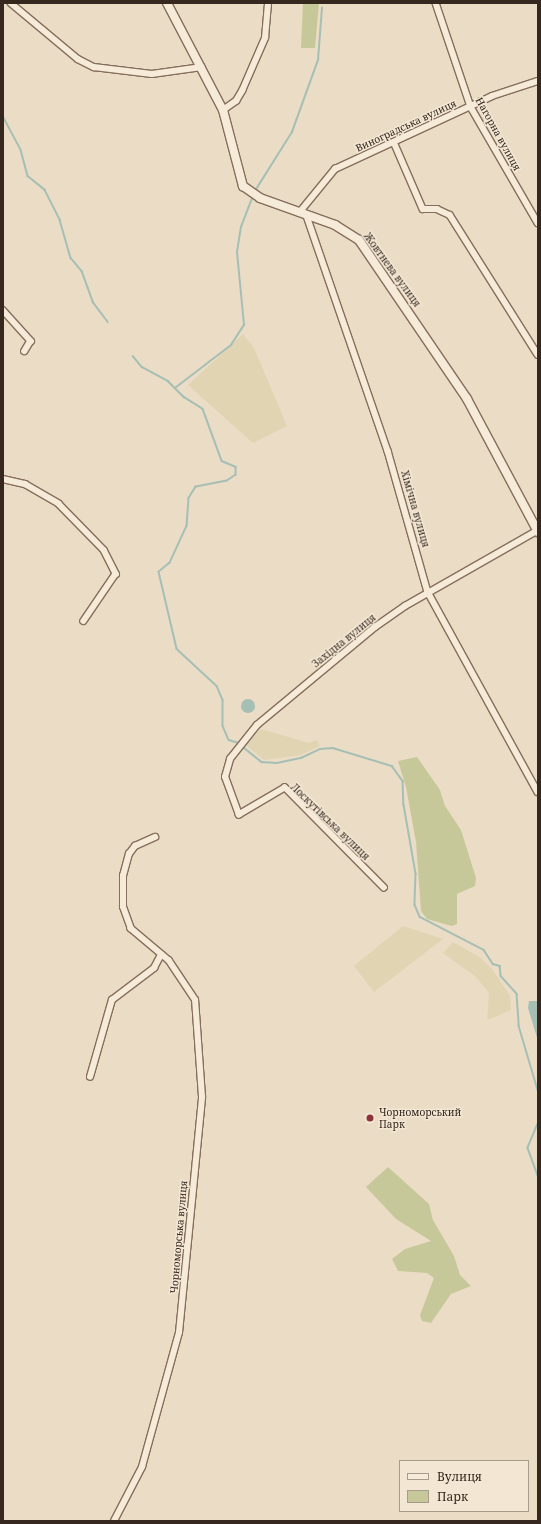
<!DOCTYPE html>
<html>
<head>
<meta charset="utf-8">
<style>
	body { margin:0 }
	#map { position:relative; width:541px; height:1524px; overflow:hidden; background:#ebdcc5; font-family:"Noto Serif",serif }
	div>[style] { position:absolute }
	[style*='--x'] { left:calc(var(--x)*1px); top:calc(var(--y)*1px); width:calc(var(--w)*1px); rotate:calc(var(--a)*1deg) }
	.farmland>* { inset:0; background:#e0d4b3 }
	.green>* { inset:0; background:#c7c89a }
	.water>* { inset:0; background:#a6bfb5 }
	.round { border-radius:50% }
	.stream>* { height:1.5px; margin:-0.75px; padding:0 0.75px; transform-origin:0.75px; border-radius:0.75px; background:#a6bfb5 }
	.roads { filter:drop-shadow(1px 0 #856e5c) drop-shadow(-1px 0 #856e5c) drop-shadow(0 1px #856e5c) drop-shadow(0 -1px #856e5c) }
	.minor>* { height:5.5px; margin:-2.75px; padding:0 2.75px; transform-origin:2.75px; border-radius:2.75px; background:#f6ead8 }
	.secondary>* { height:8px; margin:-4px; padding:0 4px; transform-origin:4px; border-radius:4px; background:#f6ead8 }
	.dots>* { width:11px; height:11px; translate:-50% -50%; box-sizing:border-box; border:2px solid #f3e7d4; border-radius:50% }
	span { translate:-50% -50%; white-space:nowrap; text-align:center; line-height:1.15; -webkit-text-stroke:3px #f3e7d4; paint-order:stroke }
	.street-label { font-size:10px; color:#36281f }
	.poi-label { font-size:10px; color:#36281f }
	.left { translate:0 -50%; text-align:left }
	.frame { position:absolute; inset:0; border:4px solid #36281f; pointer-events:none }
	.legend { position:absolute; left:399px; top:1460px; width:130px; height:52px; box-sizing:border-box; background:#f3e7d4; border:1px solid #a79b8c; margin:0; padding:5px 7px; list-style:none; font-size:12px; color:#36281f }
	.legend li { display:flex; align-items:center; gap:8px; height:20px }
	.legend b { width:20px; border:1px solid #a79b8c }
</style>
</head>
<body>
<div id="map">
	<div class="farmland">
		<i style="clip-path:polygon(243px 334px,254px 348px,287px 426px,253px 443px,188px 385px)"></i>
		<i style="clip-path:polygon(261px 729px,309px 743px,317px 740px,320px 746px,300px 755px,264px 760px,246px 745px)"></i>
		<i style="clip-path:polygon(403px 926px,443px 939px,374px 992px,354px 966px)"></i>
		<i style="clip-path:polygon(453px 942px,481px 958px,492px 969px,510px 996px,511px 1010px,487px 1020px,489px 993px,476px 977px,443px 953px)"></i>
	</div>
	<div class="green">
		<i style="clip-path:polygon(303px 3px,319px 3px,315px 48px,301px 48px)"></i>
		<i style="clip-path:polygon(417px 757px,440px 790px,445px 806px,461px 830px,476px 878px,475px 886px,457px 894px,457px 924px,452px 926px,427px 919px,421px 911px,416px 842px,406px 787px,398px 761px)"></i>
		<i style="clip-path:polygon(388px 1167px,429px 1204px,433px 1220px,454px 1256px,460px 1275px,471px 1286px,451px 1294px,431px 1323px,422px 1321px,420px 1315px,434px 1278px,427px 1273px,398px 1271px,392px 1259px,405px 1249px,431px 1241px,396px 1219px,366px 1187px)"></i>
	</div>
	<div class="water">
		<i class="round" style="left:241px;top:699px;width:14px;height:14px"></i>
		<i style="clip-path:polygon(529px 1001px,538px 1001px,538px 1041px,528px 1008px)"></i>
	</div>
	<div class="stream">
		<i style="--x:3;--y:116;--w:38;--a:62"></i>
		<i style="--x:21;--y:150;--w:27;--a:75"></i>
		<i style="--x:28;--y:176;--w:22;--a:39"></i>
		<i style="--x:45;--y:190;--w:34;--a:63"></i>
		<i style="--x:60;--y:220;--w:40;--a:74"></i>
		<i style="--x:71;--y:258;--w:17;--a:50"></i>
		<i style="--x:82;--y:271;--w:33;--a:70"></i>
		<i style="--x:93;--y:302;--w:25;--a:53"></i>
		<i style="--x:255;--y:191;--w:70;--a:-57.9"></i>
		<i style="--x:292;--y:132;--w:77;--a:-70.1"></i>
		<i style="--x:318;--y:60;--w:52;--a:-85.6"></i>
		<i style="--x:133;--y:356;--w:14;--a:51"></i>
		<i style="--x:142;--y:367;--w:30;--a:28"></i>
		<i style="--x:168;--y:381;--w:23;--a:45"></i>
		<i style="--x:184;--y:397;--w:22;--a:32"></i>
		<i style="--x:203;--y:409;--w:55;--a:69.9"></i>
		<i style="--x:222;--y:461;--w:15;--a:23"></i>
		<i style="--x:236;--y:467;--w:8;--a:90"></i>
		<i style="--x:236;--y:475;--w:11;--a:146"></i>
		<i style="--x:227;--y:481;--w:32;--a:169"></i>
		<i style="--x:196;--y:487;--w:13;--a:122"></i>
		<i style="--x:189;--y:498;--w:28;--a:94"></i>
		<i style="--x:187;--y:526;--w:41;--a:114.7"></i>
		<i style="--x:170;--y:563;--w:14;--a:141"></i>
		<i style="--x:159;--y:572;--w:79;--a:76.8"></i>
		<i style="--x:177;--y:649;--w:54;--a:42.8"></i>
		<i style="--x:217;--y:686;--w:15;--a:67"></i>
		<i style="--x:223;--y:700;--w:26;--a:90"></i>
		<i style="--x:223;--y:726;--w:15;--a:67"></i>
		<i style="--x:229;--y:740;--w:10;--a:17"></i>
		<i style="--x:175;--y:388;--w:71;--a:-37.5"></i>
		<i style="--x:231;--y:345;--w:24;--a:-57"></i>
		<i style="--x:244;--y:325;--w:73;--a:-95.5"></i>
		<i style="--x:237;--y:252;--w:25;--a:-81"></i>
		<i style="--x:241;--y:227;--w:33;--a:-69"></i>
		<i style="--x:242;--y:746;--w:26;--a:39"></i>
		<i style="--x:262;--y:762;--w:15;--a:4"></i>
		<i style="--x:277;--y:763;--w:25;--a:-12"></i>
		<i style="--x:301;--y:758;--w:21;--a:-25"></i>
		<i style="--x:320;--y:749;--w:13;--a:-4"></i>
		<i style="--x:333;--y:748;--w:62;--a:17"></i>
		<i style="--x:392;--y:766;--w:19;--a:54"></i>
		<i style="--x:403;--y:781;--w:24;--a:88"></i>
		<i style="--x:404;--y:805;--w:70;--a:80.1"></i>
		<i style="--x:416;--y:874;--w:31;--a:92"></i>
		<i style="--x:415;--y:905;--w:13;--a:67"></i>
		<i style="--x:420;--y:917;--w:72;--a:27.3"></i>
		<i style="--x:484;--y:950;--w:17;--a:57"></i>
		<i style="--x:493;--y:964;--w:7;--a:16"></i>
		<i style="--x:500;--y:966;--w:10;--a:84"></i>
		<i style="--x:501;--y:976;--w:24;--a:48"></i>
		<i style="--x:517;--y:994;--w:32;--a:86"></i>
		<i style="--x:519;--y:1026;--w:67;--a:73.5"></i>
		<i style="--x:538;--y:1124;--w:26;--a:113"></i>
		<i style="--x:528;--y:1148;--w:29;--a:70"></i>
	</div>
	<div class="roads">
		<div class="minor">
			<i style="--x:11;--y:3;--w:87;--a:39.9"></i>
			<i style="--x:78;--y:59;--w:18;--a:27"></i>
			<i style="--x:94;--y:67;--w:58;--a:6.9"></i>
			<i style="--x:152;--y:74;--w:50;--a:-8"></i>
			<i style="--x:436;--y:3;--w:110;--a:71.4"></i>
			<i style="--x:471;--y:107;--w:134;--a:60"></i>
			<i style="--x:223;--y:110;--w:16;--a:-35"></i>
			<i style="--x:236;--y:101;--w:12;--a:-59"></i>
			<i style="--x:242;--y:91;--w:58;--a:-66.5"></i>
			<i style="--x:265;--y:38;--w:35;--a:-85"></i>
			<i style="--x:394;--y:142;--w:73;--a:66.6"></i>
			<i style="--x:423;--y:209;--w:14;--a:0"></i>
			<i style="--x:437;--y:209;--w:14;--a:25"></i>
			<i style="--x:450;--y:215;--w:165;--a:57.8"></i>
			<i style="--x:299;--y:213;--w:57;--a:-50.7"></i>
			<i style="--x:335;--y:169;--w:173;--a:-24.9"></i>
			<i style="--x:492;--y:96;--w:48;--a:-18.1"></i>
			<i style="--x:307;--y:216;--w:249;--a:71"></i>
			<i style="--x:388;--y:451;--w:147;--a:74.2"></i>
			<i style="--x:428;--y:592;--w:228;--a:61.2"></i>
			<i style="--x:3;--y:310;--w:42;--a:47.9"></i>
			<i style="--x:31;--y:341;--w:12;--a:121"></i>
			<i style="--x:3;--y:479;--w:23;--a:13"></i>
			<i style="--x:25;--y:484;--w:39;--a:30"></i>
			<i style="--x:59;--y:504;--w:64;--a:45.6"></i>
			<i style="--x:104;--y:550;--w:27;--a:63"></i>
			<i style="--x:116;--y:574;--w:57;--a:124.2"></i>
			<i style="--x:384;--y:888;--w:141;--a:-134.7"></i>
			<i style="--x:285;--y:788;--w:53;--a:149.6"></i>
			<i style="--x:239;--y:815;--w:40;--a:-110.2"></i>
			<i style="--x:225;--y:777;--w:19;--a:-74"></i>
			<i style="--x:230;--y:759;--w:43;--a:-51.5"></i>
			<i style="--x:257;--y:725;--w:153;--a:-39.7"></i>
			<i style="--x:375;--y:627;--w:37;--a:-35"></i>
			<i style="--x:405;--y:606;--w:153;--a:-29.7"></i>
			<i style="--x:90;--y:1077;--w:80;--a:-74.1"></i>
			<i style="--x:112;--y:1000;--w:53;--a:-37.3"></i>
			<i style="--x:154;--y:968;--w:15;--a:-62"></i>
			<i style="--x:114;--y:1521;--w:61;--a:-62.6"></i>
			<i style="--x:142;--y:1467;--w:139;--a:-74.6"></i>
			<i style="--x:179;--y:1333;--w:237;--a:-84.4"></i>
			<i style="--x:202;--y:1097;--w:97;--a:-94.1"></i>
			<i style="--x:195;--y:1000;--w:47;--a:-123.7"></i>
			<i style="--x:169;--y:961;--w:50;--a:-139.9"></i>
			<i style="--x:131;--y:929;--w:23;--a:-110"></i>
			<i style="--x:123;--y:907;--w:31;--a:-90"></i>
			<i style="--x:123;--y:876;--w:23;--a:-75"></i>
			<i style="--x:129;--y:854;--w:10;--a:-53"></i>
			<i style="--x:135;--y:846;--w:22;--a:-24"></i>
		</div>
		<div class="secondary">
			<i style="--x:167;--y:3;--w:121;--a:62.4"></i>
			<i style="--x:223;--y:110;--w:79;--a:75.3"></i>
			<i style="--x:243;--y:186;--w:21;--a:35"></i>
			<i style="--x:260;--y:198;--w:80;--a:19.8"></i>
			<i style="--x:335;--y:225;--w:28;--a:32"></i>
			<i style="--x:359;--y:240;--w:192;--a:55.8"></i>
			<i style="--x:467;--y:399;--w:151;--a:61.9"></i>
		</div>
	</div>
	<div class="dots">
		<i style="left:370px;top:1118px;background:#8f313a"></i>
	</div>
	<div class="street-label">
		<span style="left:406px;top:126px;rotate:-25deg">Виноградська вулиця</span>
		<span style="left:498px;top:134px;rotate:61deg">Нагорна вулиця</span>
		<span style="left:392px;top:270px;rotate:54deg">Жовтнева вулиця</span>
		<span style="left:415px;top:509px;rotate:74deg">Хімічна вулиця</span>
		<span style="left:344px;top:641px;rotate:-39deg">Західна вулиця</span>
		<span style="left:330px;top:822px;rotate:44deg">Лоскутівська вулиця</span>
		<span style="left:179px;top:1237px;rotate:-85deg">Чорноморська вулиця</span>
	</div>
	<div class="poi-label">
		<span class="left" style="left:379px;top:1118px">Чорноморський<br>Парк</span>
	</div>
	<div class="frame"></div>
	<ul class="legend">
	<li><b style="height:5px;background:#f6ead8"></b>Вулиця</li>
	<li><b style="height:11px;background:#c7c89a"></b>Парк</li>
	</ul>
</div>
</body>
</html>
